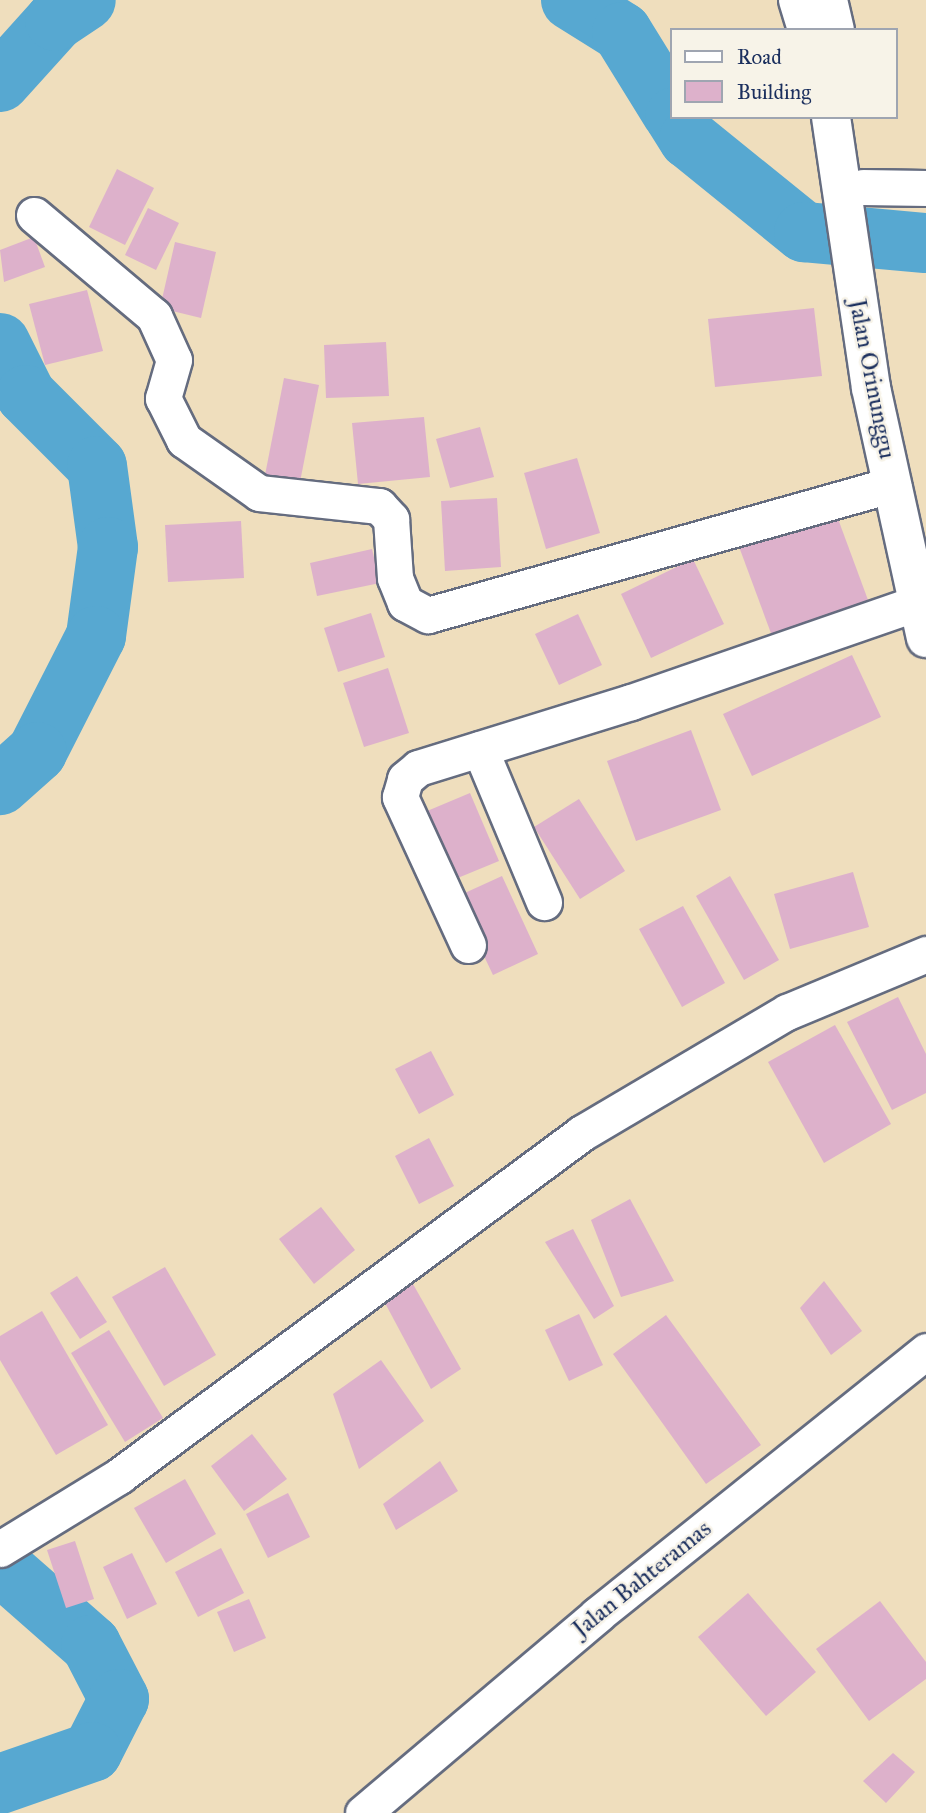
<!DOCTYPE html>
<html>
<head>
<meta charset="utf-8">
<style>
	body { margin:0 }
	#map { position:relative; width:926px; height:1813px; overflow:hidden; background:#efdebd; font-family:"IM FELL Great Primer",serif }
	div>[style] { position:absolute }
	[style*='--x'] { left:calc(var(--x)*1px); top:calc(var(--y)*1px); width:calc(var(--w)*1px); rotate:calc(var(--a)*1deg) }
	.river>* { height:60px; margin:-30px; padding:0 30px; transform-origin:30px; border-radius:30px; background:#57a8d1 }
	.building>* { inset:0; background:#ddb1cb }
	.roads { filter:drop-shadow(2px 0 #656c7f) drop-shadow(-2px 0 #656c7f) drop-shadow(0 2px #656c7f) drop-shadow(0 -2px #656c7f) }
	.minor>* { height:35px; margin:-17.5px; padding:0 17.5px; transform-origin:17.5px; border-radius:17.5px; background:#fff }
	.tertiary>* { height:38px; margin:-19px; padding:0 19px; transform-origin:19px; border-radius:19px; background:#fff }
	span { translate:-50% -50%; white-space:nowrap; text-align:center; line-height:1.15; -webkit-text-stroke:5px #f7f3e8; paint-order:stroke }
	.street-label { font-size:24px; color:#1b2f5e }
	.legend { position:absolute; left:670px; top:28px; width:228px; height:91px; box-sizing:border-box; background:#f7f3e8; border:2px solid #9fa5b1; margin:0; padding:9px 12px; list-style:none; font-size:21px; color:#1b2f5e }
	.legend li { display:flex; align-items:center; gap:14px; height:35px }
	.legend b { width:35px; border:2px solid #9fa5b1 }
</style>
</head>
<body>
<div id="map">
	<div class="river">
		<i style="--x:571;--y:0;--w:60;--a:32.1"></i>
		<i style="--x:622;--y:32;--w:95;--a:58.3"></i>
		<i style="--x:0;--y:82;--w:82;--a:-48"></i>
		<i style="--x:55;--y:21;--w:37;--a:-34"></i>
		<i style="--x:675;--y:117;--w:26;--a:58"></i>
		<i style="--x:689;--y:139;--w:148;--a:39"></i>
		<i style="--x:804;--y:232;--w:122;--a:5.2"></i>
		<i style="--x:0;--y:343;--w:58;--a:63.4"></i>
		<i style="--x:26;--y:395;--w:100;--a:45"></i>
		<i style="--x:97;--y:466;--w:82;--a:82.3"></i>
		<i style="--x:108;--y:547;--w:90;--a:97.7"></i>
		<i style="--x:96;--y:636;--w:130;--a:117"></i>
		<i style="--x:37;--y:752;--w:50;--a:138.3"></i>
		<i style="--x:0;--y:1565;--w:121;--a:41.3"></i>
		<i style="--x:91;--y:1645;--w:61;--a:62.6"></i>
		<i style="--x:119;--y:1699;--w:59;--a:117"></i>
		<i style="--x:92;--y:1752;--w:97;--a:160.8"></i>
	</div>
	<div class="building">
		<i style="clip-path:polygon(117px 169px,154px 188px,125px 245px,89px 227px)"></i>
		<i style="clip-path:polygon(148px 208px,179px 223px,156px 270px,125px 255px)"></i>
		<i style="clip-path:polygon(34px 237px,45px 267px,4px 282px,0 250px)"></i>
		<i style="clip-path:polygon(175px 242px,216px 252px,201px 318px,160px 308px)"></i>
		<i style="clip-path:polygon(87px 290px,103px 351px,45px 365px,29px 304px)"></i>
		<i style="clip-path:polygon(814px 308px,822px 376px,715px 387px,708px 319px)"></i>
		<i style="clip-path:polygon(386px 342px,389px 396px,326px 398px,324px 345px)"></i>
		<i style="clip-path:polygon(284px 378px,319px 385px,300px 482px,265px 475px)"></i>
		<i style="clip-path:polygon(424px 417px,430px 477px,358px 484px,352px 423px)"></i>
		<i style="clip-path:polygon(480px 427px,494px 477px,450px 488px,436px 439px)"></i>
		<i style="clip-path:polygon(577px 458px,600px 533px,546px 549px,524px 473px)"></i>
		<i style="clip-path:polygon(497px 498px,501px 567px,445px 571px,441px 501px)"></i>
		<i style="clip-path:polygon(834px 508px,868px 600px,772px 636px,738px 544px)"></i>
		<i style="clip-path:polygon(241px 521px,244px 578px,168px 582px,165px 525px)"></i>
		<i style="clip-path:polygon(372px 549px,380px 583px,317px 596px,310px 563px)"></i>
		<i style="clip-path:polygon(693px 559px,724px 624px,651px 658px,621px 594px)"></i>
		<i style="clip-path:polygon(371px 613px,385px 657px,338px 672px,324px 628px)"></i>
		<i style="clip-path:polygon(578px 614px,602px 665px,559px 685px,535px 634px)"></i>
		<i style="clip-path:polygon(852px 655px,881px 717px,752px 776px,723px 714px)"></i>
		<i style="clip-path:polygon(388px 668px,409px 733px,364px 747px,343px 683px)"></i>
		<i style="clip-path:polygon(691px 730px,721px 810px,636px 841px,607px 761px)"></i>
		<i style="clip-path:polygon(470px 793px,499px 861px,448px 882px,420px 814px)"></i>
		<i style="clip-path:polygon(579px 799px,625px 871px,580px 899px,534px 827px)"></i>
		<i style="clip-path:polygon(853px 872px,869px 927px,790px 949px,774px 894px)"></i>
		<i style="clip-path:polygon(502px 876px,538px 954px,493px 975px,456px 897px)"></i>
		<i style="clip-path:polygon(730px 876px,779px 960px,744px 980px,696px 896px)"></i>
		<i style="clip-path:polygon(683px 906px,725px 983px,682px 1007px,639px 929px)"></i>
		<i style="clip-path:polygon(898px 997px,926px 1054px,926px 1093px,892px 1110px,847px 1022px)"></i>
		<i style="clip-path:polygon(835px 1025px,891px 1124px,824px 1163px,768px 1062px)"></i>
		<i style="clip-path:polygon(431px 1051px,454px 1095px,419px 1114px,395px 1069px)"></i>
		<i style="clip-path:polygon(429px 1138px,454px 1186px,419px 1204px,395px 1156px)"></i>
		<i style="clip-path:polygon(630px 1199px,674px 1281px,621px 1297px,591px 1220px)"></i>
		<i style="clip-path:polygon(321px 1207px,355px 1250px,314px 1284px,279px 1239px)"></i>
		<i style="clip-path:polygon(573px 1229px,614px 1306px,594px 1319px,545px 1242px)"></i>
		<i style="clip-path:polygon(165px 1267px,216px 1355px,164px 1386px,112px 1297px)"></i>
		<i style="clip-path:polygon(77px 1276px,107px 1322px,80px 1339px,50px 1293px)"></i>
		<i style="clip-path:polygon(824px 1281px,862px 1331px,831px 1355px,800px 1308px)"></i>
		<i style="clip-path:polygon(413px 1284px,461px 1369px,431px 1389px,385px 1303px)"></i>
		<i style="clip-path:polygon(42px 1311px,108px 1425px,56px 1455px,0 1360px,0 1336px)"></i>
		<i style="clip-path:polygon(579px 1314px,603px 1365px,569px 1381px,545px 1330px)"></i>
		<i style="clip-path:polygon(666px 1315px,761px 1445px,706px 1484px,613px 1354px)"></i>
		<i style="clip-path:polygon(109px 1330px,163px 1418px,125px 1442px,71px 1353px)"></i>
		<i style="clip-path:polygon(381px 1360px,424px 1421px,359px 1469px,333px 1394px)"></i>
		<i style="clip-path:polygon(252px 1434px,287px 1479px,244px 1511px,211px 1466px)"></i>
		<i style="clip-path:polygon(440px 1461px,458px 1491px,396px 1530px,383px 1504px)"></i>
		<i style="clip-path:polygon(185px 1479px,216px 1534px,166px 1563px,134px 1508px)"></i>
		<i style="clip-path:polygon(288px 1493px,310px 1537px,268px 1558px,246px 1514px)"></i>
		<i style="clip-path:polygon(75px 1541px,94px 1599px,66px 1608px,47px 1550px)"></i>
		<i style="clip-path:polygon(221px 1548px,244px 1593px,198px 1617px,175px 1572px)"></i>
		<i style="clip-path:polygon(132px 1553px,157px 1604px,127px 1619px,103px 1567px)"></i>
		<i style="clip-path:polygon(748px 1593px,816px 1672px,766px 1716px,698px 1637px)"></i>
		<i style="clip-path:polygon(249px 1599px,266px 1638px,234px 1652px,217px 1612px)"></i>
		<i style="clip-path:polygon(880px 1601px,926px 1662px,926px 1679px,869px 1721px,816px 1649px)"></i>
		<i style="clip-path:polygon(893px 1753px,915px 1772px,886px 1803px,863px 1781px)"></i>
	</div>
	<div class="roads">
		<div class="minor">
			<i style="--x:863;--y:187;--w:63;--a:0.9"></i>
			<i style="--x:34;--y:215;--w:157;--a:40.1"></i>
			<i style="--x:154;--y:316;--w:48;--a:65.6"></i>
			<i style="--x:174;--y:360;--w:40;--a:106"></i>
			<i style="--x:163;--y:398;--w:47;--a:63.4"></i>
			<i style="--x:184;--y:440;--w:92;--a:35.2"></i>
			<i style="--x:259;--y:493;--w:121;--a:6.2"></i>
			<i style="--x:379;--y:506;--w:18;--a:47"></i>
			<i style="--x:391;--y:519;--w:59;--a:86.1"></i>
			<i style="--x:395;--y:578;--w:27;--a:68"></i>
			<i style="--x:405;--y:603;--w:26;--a:28"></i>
			<i style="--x:428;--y:615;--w:483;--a:-15.7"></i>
			<i style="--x:480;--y:749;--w:166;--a:67.3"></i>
			<i style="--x:468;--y:945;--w:163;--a:-114.7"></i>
			<i style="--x:400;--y:797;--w:19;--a:-74"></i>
			<i style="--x:405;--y:779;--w:17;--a:-40"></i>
			<i style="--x:418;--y:768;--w:223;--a:-17.2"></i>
			<i style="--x:631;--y:702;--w:305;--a:-19.1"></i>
			<i style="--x:0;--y:1549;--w:140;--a:-31.5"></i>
			<i style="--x:119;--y:1476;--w:576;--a:-36.53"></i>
			<i style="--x:582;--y:1133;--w:238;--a:-30.6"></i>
			<i style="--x:787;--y:1012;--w:151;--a:-22.6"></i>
			<i style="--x:363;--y:1813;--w:307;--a:-40.2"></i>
			<i style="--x:597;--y:1615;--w:422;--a:-38.7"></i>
		</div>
		<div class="tertiary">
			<i style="--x:798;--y:0;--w:31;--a:73"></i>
			<i style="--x:828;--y:0;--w:31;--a:77"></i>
			<i style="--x:831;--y:117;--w:274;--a:81.6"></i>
			<i style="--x:871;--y:388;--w:256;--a:77.6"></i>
		</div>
	</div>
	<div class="street-label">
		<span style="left:872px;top:379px;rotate:79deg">Jalan Orinunggu</span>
		<span style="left:642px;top:1579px;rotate:-39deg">Jalan Bahteramas</span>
	</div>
	<ul class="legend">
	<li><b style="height:9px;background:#fff"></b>Road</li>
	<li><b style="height:19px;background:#ddb1cb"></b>Building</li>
	</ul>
</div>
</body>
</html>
